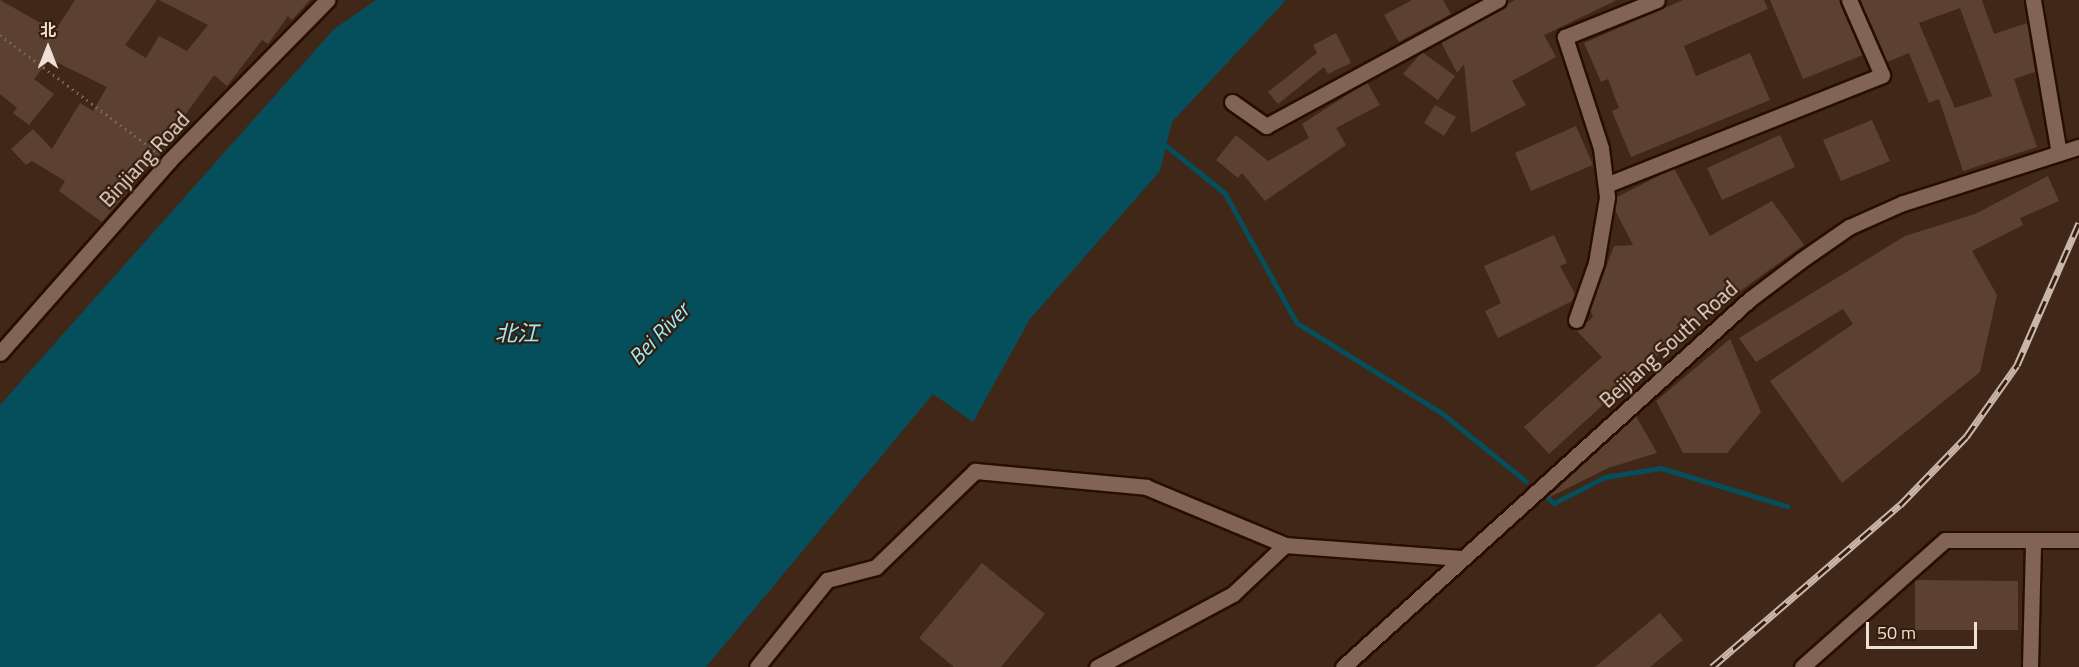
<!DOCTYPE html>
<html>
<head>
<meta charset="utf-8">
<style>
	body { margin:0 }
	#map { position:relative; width:2079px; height:667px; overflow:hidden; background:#402717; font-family:"Titillium Web","Noto Sans SC",sans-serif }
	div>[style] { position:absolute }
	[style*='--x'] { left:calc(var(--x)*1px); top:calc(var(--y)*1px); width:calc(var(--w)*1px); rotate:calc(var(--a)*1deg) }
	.water>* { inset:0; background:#054e5b }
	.stream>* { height:4.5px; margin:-2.25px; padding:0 2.25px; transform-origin:2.25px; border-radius:2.25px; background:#054e5b }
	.building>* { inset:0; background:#5c4131 }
	.path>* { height:3px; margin-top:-1.5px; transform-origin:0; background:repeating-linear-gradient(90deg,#7f695b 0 1.5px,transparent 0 6px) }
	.roads { filter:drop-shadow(2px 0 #260f02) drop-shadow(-2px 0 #260f02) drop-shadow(0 2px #260f02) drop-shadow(0 -2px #260f02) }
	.minor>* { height:15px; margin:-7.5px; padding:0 7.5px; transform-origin:7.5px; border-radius:7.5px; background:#816453 }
	.rail>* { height:7px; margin-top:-3.5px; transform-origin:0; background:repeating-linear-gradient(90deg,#351d0d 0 14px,#cab7ab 0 28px); box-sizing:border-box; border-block:2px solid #cab7ab }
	span { translate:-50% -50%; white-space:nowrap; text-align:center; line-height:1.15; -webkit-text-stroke:4.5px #351d0d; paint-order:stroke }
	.street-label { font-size:21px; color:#f0dfd5 }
	.water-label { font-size:22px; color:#98ebff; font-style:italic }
	.north { position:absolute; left:18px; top:18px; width:60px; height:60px; -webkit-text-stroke:4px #351d0d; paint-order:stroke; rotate:0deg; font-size:16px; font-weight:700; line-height:24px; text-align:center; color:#f0dfd5 }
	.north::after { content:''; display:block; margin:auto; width:21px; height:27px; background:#f0dfd5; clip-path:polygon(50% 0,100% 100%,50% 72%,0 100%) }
	.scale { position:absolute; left:1866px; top:622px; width:111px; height:27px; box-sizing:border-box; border:3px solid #f0dfd5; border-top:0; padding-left:8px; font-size:18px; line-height:21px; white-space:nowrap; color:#f0dfd5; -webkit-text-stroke:4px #351d0d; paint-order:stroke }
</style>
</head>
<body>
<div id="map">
	<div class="water">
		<i style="clip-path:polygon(376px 0,1286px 0,1172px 122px,1160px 171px,1030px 319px,973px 422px,933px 394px,706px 667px,0 667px,0 405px,334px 29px)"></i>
	</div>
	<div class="stream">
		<i style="--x:1163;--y:143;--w:80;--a:38.9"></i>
		<i style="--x:1225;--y:193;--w:149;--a:61"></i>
		<i style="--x:1297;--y:323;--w:171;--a:31.8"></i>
		<i style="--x:1442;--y:413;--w:108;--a:39"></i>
		<i style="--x:1548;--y:498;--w:8;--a:40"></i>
		<i style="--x:1554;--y:503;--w:57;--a:-27"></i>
		<i style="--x:1605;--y:477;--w:57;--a:-9.1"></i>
		<i style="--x:1661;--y:468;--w:132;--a:16.8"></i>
	</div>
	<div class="building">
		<i style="clip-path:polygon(0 0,55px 31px,75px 0,157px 0,125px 45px,146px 58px,159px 36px,187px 51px,208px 25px,159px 0,310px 0,292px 20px,288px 16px,268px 44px,262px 40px,227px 86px,214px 75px,175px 129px,179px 132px,102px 222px,59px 191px,65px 181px,32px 161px,26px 165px,11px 149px,33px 129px,52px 149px,80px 103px,93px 111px,107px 87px,50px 59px,34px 79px,54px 94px,29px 125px,13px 113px,17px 108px,0 94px)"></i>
		<i style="clip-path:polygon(1412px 0,1443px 0,1451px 14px,1399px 42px,1384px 15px)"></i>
		<i style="clip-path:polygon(1515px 0,1617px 0,1544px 35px,1556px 57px,1512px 81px,1526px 105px,1471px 133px,1464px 64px,1457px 73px,1441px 42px)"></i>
		<i style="clip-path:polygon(1683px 0,1764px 0,1768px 9px,1684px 46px,1696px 76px,1750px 53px,1770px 100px,1631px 157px,1612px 111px,1619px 108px,1608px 79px,1601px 82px,1584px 43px)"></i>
		<i style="clip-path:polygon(1770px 0,1839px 0,1863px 55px,1803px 79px)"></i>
		<i style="clip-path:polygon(evenodd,1860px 0,1982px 0,1994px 34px,2027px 23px,2035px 72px,2014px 79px,2037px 147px,1963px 171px,1939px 99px,1929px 103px,1909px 53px,1887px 62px,1860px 0,1960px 8px,1992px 96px,1955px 108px,1919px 23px,1960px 8px)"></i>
		<i style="clip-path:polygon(1336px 33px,1351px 63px,1328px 74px,1324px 67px,1278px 104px,1268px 92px,1317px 53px,1313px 45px)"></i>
		<i style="clip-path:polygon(1422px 52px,1455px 76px,1438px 100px,1403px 74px)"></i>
		<i style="clip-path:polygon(1367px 82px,1380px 105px,1336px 128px,1346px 145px,1265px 201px,1242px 173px,1238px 178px,1216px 160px,1236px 135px,1268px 161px,1309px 138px,1302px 124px)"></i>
		<i style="clip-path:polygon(1435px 105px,1456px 117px,1444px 136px,1424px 123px)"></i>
		<i style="clip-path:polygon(1872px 120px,1890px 161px,1841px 181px,1823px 140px)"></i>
		<i style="clip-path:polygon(1576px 126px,1593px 165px,1531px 191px,1515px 153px)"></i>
		<i style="clip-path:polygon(1780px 135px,1795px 167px,1722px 200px,1707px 168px)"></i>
		<i style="clip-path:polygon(1674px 168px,1710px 236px,1772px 201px,1804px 245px,1683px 332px,1549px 454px,1524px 427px,1602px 357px,1577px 331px,1593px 317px,1590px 310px,1614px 246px,1633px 245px,1615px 210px,1617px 197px)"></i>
		<i style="clip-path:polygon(2048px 176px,2059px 201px,2020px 218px,2023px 225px,1972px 251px,1997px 295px,1980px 372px,1842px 483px,1770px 381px,1853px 324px,1843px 309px,1756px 362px,1739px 338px,1905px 236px,1975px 214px)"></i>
		<i style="clip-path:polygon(1554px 235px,1567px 263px,1560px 266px,1575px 294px,1572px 301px,1498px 338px,1485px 311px,1501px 303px,1484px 266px)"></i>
		<i style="clip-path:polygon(1730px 339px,1761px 412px,1727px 453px,1683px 453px,1656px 401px)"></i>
		<i style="clip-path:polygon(1636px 416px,1657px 453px,1608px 468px,1546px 499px)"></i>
		<i style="clip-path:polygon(982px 563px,1045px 614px,1001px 667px,954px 667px,919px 638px)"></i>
		<i style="clip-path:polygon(1915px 580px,2018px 581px,2018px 630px,1915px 630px)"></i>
		<i style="clip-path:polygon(1660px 613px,1683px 640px,1650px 667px,1595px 667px)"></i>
	</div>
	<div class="path">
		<i style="--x:0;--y:35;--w:197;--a:36.8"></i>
	</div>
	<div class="roads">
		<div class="minor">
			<i style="--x:2033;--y:0;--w:155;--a:80.4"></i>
			<i style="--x:1232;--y:102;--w:42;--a:35.2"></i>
			<i style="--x:1266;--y:126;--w:264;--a:-28.5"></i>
			<i style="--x:1606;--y:185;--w:297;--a:-21.7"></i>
			<i style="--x:1882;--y:75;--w:82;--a:-113.7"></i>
			<i style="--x:1576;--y:320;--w:60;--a:-70.7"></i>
			<i style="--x:1596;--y:263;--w:67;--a:-80.5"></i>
			<i style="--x:1607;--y:197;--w:49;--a:-97"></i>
			<i style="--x:1601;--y:148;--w:117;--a:-108"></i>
			<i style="--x:1565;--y:37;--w:99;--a:-21.9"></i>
			<i style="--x:0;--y:353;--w:256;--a:-48.6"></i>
			<i style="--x:169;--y:161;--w:226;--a:-45.5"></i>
			<i style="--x:757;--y:667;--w:112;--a:-51.2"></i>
			<i style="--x:827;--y:580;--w:51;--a:-14.9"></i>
			<i style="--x:876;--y:567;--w:138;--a:-44.1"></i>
			<i style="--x:975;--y:471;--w:172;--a:5.3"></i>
			<i style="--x:1146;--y:487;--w:151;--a:22.6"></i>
			<i style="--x:1285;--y:545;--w:176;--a:4.2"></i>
			<i style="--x:1097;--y:667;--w:154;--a:-28.2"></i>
			<i style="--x:1233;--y:594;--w:71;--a:-43.3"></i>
			<i style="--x:1343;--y:667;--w:549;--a:-42.12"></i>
			<i style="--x:1750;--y:299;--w:63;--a:-37.2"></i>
			<i style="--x:1800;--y:261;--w:60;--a:-34.8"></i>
			<i style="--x:1849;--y:227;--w:59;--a:-24"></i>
			<i style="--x:1903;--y:203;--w:185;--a:-17.7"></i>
			<i style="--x:1802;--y:667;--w:191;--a:-41.6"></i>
			<i style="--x:1945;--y:540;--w:134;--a:0"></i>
			<i style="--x:2030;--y:667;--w:127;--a:-88.6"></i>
		</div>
	</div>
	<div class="rail">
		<i style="--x:1712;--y:667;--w:248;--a:-40.8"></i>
		<i style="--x:1900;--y:505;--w:95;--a:-45.9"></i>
		<i style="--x:1966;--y:437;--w:88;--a:-54.7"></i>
		<i style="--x:2017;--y:365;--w:155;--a:-66.4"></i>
	</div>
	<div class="street-label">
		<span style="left:144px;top:159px;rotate:-47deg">Binjiang Road</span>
		<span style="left:1668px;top:344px;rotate:-42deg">Beijiang South Road</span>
	</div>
	<div class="water-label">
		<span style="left:517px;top:334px">北江</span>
		<span style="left:659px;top:334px;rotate:-46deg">Bei River</span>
	</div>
	<div class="north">北</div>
	<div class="scale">50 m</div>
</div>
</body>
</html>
